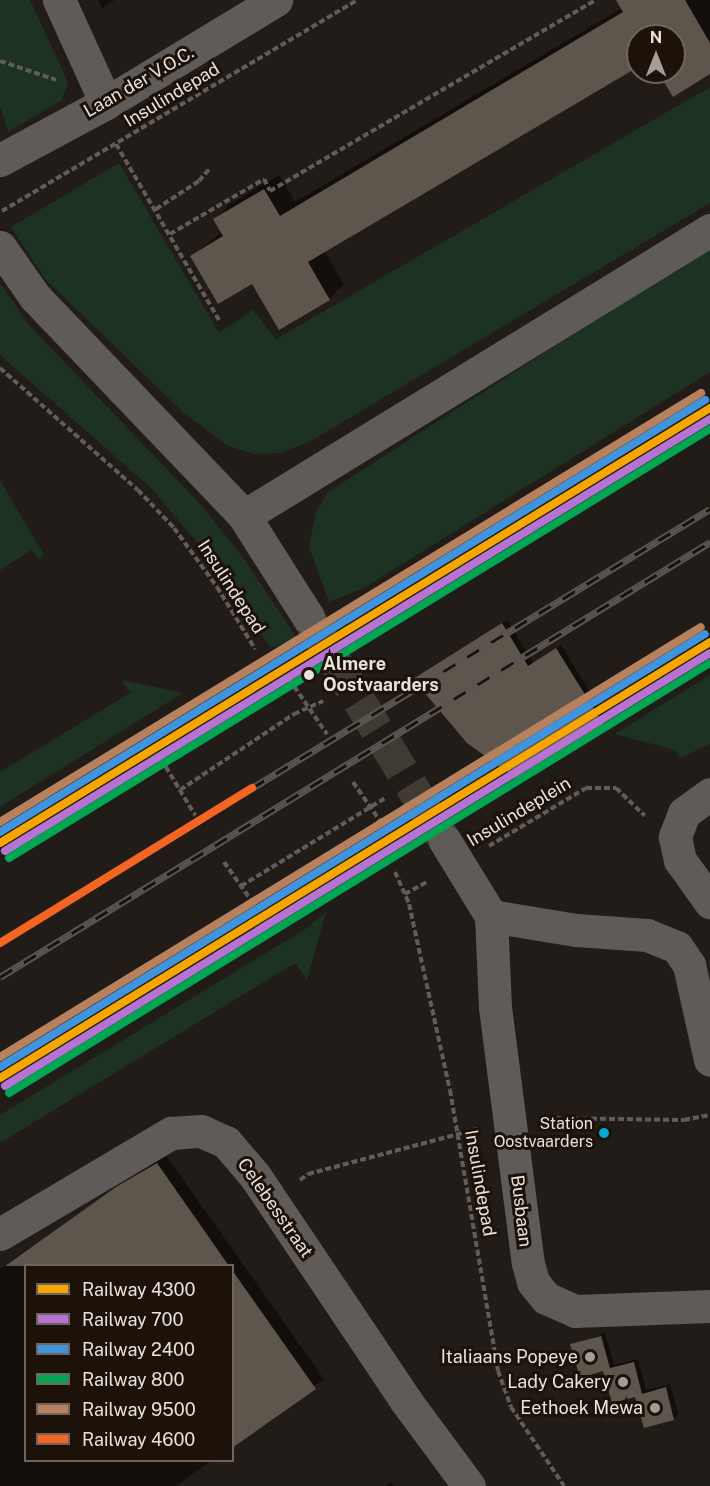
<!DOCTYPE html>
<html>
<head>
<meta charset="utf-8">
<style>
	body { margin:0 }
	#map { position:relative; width:710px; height:1486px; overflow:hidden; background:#221c18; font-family:"Public Sans",sans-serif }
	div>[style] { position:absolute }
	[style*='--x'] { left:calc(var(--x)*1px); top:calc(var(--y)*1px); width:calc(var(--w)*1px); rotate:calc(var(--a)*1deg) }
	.green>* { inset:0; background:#1d3222 }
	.shadow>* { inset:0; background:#0007 }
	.building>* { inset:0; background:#5e564c }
	.minor-tunnel>* { height:33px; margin-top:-16.5px; transform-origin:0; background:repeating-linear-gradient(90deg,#403a35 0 33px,transparent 0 49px) }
	.path>* { height:4px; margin-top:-2px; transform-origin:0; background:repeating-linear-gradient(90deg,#5f5c59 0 6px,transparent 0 9px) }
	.minor>* { height:33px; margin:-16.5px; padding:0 16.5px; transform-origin:16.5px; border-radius:16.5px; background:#5e5b59 }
	.rail>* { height:7px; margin-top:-3.5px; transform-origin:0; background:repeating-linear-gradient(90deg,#1d120a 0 14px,#595552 0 28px); box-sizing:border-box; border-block:2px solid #595552 }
	.rail-1>* { height:8px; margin:-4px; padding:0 4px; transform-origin:4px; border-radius:4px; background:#f7a600 }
	.rail-2>* { height:8px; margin:-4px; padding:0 4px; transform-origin:4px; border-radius:4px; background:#b673d3 }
	.rail-3>* { height:8px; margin:-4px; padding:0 4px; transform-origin:4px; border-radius:4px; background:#4094de }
	.rail-4>* { height:8px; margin:-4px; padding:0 4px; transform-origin:4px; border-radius:4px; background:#00a651 }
	.rail-5>* { height:8px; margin:-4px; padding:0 4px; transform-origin:4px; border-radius:4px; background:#b6815c }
	.rail-6>* { height:8px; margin:-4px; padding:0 4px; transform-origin:4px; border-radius:4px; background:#f26522 }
	.dots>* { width:16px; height:16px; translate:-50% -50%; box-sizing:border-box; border:3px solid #1d120a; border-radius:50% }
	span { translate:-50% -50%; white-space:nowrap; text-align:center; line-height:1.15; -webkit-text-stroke:6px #1d120a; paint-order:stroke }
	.bus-label { font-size:16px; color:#e9e1db }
	.right { translate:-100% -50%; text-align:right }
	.street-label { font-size:18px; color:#e9e1db }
	.stop-label { font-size:18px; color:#e9e1db; font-weight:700 }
	.left { translate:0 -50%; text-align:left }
	.poi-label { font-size:18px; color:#e9e1db }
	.legend { position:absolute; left:24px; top:1264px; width:210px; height:198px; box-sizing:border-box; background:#1d120a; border:2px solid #6f655e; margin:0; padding:8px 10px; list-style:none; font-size:18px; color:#e9e1db }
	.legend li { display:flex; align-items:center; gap:12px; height:30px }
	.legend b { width:30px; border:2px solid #6f655e }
	.north { position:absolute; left:626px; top:24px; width:60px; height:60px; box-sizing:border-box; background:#1d120a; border:2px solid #6f655e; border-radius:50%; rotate:0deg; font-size:16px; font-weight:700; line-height:24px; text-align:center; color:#e9e1db }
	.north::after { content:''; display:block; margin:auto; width:21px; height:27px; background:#a39c97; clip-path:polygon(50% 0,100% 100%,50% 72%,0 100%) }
</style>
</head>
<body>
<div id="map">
	<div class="green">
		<i style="clip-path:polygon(0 0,30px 0,68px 82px,62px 100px,8px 132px,0 107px)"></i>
		<i style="clip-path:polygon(710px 87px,710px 203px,311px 441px,281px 453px,254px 454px,228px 446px,184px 413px,45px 279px,11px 227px,119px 163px,219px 333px,253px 310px,276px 339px)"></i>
		<i style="clip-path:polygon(710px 246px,710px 372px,364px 588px,329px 602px,309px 547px,316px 512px,328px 492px)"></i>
		<i style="clip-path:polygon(0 283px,29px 325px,204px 508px,242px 556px,297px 638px,271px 648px,208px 555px,152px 489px,0 355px)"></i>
		<i style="clip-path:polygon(0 480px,44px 555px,38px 559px,32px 550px,0 570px)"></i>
		<i style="clip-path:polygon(710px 675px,710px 744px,680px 758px,675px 750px,615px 734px)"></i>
		<i style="clip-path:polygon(122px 680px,183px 693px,0 807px,0 772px,130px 693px)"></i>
		<i style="clip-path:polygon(326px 912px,307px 980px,295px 963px,0 1143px,0 1115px,307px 928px)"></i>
	</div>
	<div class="shadow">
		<i style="clip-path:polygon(98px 0,115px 0,102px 8px)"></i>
		<i style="clip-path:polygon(617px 0,710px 0,710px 72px,660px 72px,674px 72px,674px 36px,638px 36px,638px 65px,324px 251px,344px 284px,329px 299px,280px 328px,252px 282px,192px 256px,222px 232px,215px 220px,229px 205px,279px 175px,295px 202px,622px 8px)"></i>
		<i style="clip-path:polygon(507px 620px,533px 663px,561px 645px,607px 720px,603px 724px,415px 679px)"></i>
		<i style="clip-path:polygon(166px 1155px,324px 1379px,232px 1446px,232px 1266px,26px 1266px,26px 1460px,212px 1460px,176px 1486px,0 1486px,0 1268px)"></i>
		<i style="clip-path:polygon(605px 1333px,614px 1365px,638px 1359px,646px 1390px,670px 1384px,678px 1414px,674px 1419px,572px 1345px)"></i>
		<i style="clip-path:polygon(391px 1482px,394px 1486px,385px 1486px)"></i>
	</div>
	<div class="building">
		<i style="clip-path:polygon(616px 0,685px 0,710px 43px,710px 74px,673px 97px,658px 72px,674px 72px,674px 36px,638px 36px,638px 67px,308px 262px,330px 300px,279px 330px,252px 284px,218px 304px,190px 256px,223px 236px,213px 219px,264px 189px,280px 216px,623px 12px)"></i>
		<i style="clip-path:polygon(502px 623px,528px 666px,556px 648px,604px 725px,517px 779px,467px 743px,413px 679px)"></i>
		<i style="clip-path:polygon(157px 1163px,229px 1266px,5px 1266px,116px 1187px)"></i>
		<i style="clip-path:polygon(232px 1270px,316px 1389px,232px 1448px)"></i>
		<i style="clip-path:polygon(601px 1336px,610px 1368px,634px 1362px,642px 1394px,666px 1387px,674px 1420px,644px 1428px,635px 1397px,612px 1403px,603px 1371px,580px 1378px,570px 1344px)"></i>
	</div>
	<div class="minor-tunnel">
		<i style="--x:308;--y:617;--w:263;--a:58.5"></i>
	</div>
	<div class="path">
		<i style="--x:0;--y:61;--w:59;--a:18.7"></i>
		<i style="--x:116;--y:144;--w:206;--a:59.7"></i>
		<i style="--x:156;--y:209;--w:51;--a:-33.1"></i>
		<i style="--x:199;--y:181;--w:17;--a:-50"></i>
		<i style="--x:2;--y:211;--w:413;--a:-30.7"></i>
		<i style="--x:170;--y:234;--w:109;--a:-30.3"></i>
		<i style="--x:264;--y:179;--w:13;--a:63"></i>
		<i style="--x:270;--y:191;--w:377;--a:-30.4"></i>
		<i style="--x:0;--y:368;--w:184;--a:41.5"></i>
		<i style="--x:138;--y:490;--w:52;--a:46.5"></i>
		<i style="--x:174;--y:528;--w:73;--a:53.9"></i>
		<i style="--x:217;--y:587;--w:73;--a:58.5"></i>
		<i style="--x:289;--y:679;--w:67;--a:55.4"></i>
		<i style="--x:161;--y:759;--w:66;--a:58.7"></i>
		<i style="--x:353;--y:782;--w:60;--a:55.2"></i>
		<i style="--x:180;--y:790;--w:137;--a:-33.7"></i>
		<i style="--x:294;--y:714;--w:32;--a:-24"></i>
		<i style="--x:489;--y:846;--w:113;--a:-30.9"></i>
		<i style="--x:586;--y:788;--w:30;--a:0"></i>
		<i style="--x:616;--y:788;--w:40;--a:44"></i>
		<i style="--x:224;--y:862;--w:59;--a:54.7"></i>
		<i style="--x:395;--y:872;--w:35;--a:66"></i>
		<i style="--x:409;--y:904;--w:190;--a:77.6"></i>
		<i style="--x:450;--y:1090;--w:285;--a:80.3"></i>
		<i style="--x:498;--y:1371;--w:38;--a:70"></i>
		<i style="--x:511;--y:1407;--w:95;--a:56.1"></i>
		<i style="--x:241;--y:886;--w:169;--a:-31.4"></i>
		<i style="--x:405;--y:894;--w:26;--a:-29"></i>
		<i style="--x:546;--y:1118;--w:138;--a:0.8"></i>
		<i style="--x:684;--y:1120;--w:26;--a:-11"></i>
		<i style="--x:300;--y:1180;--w:10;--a:-37"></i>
		<i style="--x:308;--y:1174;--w:175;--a:-14.9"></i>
	</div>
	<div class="minor">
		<i style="--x:59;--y:0;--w:113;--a:65.5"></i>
		<i style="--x:0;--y:160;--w:120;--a:-28.3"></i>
		<i style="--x:106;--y:103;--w:199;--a:-31.2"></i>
		<i style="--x:0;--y:247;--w:61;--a:55"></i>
		<i style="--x:35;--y:297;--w:303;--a:46.3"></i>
		<i style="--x:244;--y:516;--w:120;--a:57.6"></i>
		<i style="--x:244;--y:516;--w:547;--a:-31.54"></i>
		<i style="--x:710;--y:794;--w:32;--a:144"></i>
		<i style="--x:684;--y:813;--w:26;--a:111"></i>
		<i style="--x:675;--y:837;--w:24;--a:78"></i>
		<i style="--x:680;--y:860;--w:52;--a:54.5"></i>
		<i style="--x:445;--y:841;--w:88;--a:58.5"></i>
		<i style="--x:491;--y:916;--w:91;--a:87.5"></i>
		<i style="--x:495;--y:1007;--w:258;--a:82.7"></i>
		<i style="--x:528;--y:1263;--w:20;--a:75"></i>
		<i style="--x:533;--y:1282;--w:21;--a:51"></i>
		<i style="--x:546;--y:1298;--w:32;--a:24"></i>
		<i style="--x:575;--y:1311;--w:135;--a:-2.1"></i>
		<i style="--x:491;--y:916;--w:86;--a:9.4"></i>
		<i style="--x:576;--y:930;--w:71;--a:4"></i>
		<i style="--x:647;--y:935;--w:32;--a:22"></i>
		<i style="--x:677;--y:947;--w:22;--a:56"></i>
		<i style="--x:689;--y:965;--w:97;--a:77.5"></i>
		<i style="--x:0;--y:1234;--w:199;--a:-30.6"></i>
		<i style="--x:171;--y:1133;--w:30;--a:-4"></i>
		<i style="--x:201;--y:1131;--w:27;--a:24"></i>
		<i style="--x:226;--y:1142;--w:45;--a:49.5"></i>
		<i style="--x:255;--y:1176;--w:271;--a:56.1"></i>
		<i style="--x:406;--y:1401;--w:106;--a:53.5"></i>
	</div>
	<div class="rail">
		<i style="--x:252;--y:788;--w:536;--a:-31.35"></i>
		<i style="--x:0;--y:977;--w:833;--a:-31.49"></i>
	</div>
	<div class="rail-1">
		<i style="--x:0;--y:843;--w:833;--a:-31.49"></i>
		<i style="--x:0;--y:1078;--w:833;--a:-31.55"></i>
	</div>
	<div class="rail-2">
		<i style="--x:5;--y:851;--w:827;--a:-31.5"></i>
		<i style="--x:5;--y:1086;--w:827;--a:-31.56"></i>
	</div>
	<div class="rail-3">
		<i style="--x:0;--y:832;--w:827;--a:-31.5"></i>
		<i style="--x:0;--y:1067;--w:827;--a:-31.56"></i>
	</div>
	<div class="rail-4">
		<i style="--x:9;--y:858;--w:822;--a:-31.47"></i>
		<i style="--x:9;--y:1093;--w:822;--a:-31.53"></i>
	</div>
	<div class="rail-5">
		<i style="--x:0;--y:822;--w:822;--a:-31.47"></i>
		<i style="--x:0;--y:1057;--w:822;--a:-31.53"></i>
	</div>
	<div class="rail-6">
		<i style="--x:0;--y:943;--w:296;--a:-31.6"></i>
	</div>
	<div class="dots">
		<i style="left:309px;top:675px;background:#e9e1db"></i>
		<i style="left:604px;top:1133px;background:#00a9ce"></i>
		<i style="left:590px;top:1357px;background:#a39c97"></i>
		<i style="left:623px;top:1382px;background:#a39c97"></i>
		<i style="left:655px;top:1408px;background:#a39c97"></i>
	</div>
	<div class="bus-label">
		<span class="right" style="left:593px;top:1133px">Station<br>Oostvaarders</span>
	</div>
	<div class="street-label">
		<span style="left:139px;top:82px;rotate:-30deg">Laan der V.O.C.</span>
		<span style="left:172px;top:95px;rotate:-31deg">Insulindepad</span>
		<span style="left:231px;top:587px;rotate:57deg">Insulindepad</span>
		<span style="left:519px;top:812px;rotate:-31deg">Insulindeplein</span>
		<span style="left:480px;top:1183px;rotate:80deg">Insulindepad</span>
		<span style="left:275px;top:1208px;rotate:55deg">Celebesstraat</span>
		<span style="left:521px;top:1211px;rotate:83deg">Busbaan</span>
	</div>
	<div class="stop-label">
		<span class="left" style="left:323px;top:675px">Almere<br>Oostvaarders</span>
	</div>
	<div class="poi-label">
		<span class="right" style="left:578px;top:1357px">Italiaans Popeye</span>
		<span class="right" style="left:611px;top:1382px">Lady Cakery</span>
		<span class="right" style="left:643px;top:1408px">Eethoek Mewa</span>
	</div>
	<ul class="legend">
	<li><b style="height:8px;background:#f7a600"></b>Railway 4300</li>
	<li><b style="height:8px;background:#b673d3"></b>Railway 700</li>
	<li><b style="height:8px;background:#4094de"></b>Railway 2400</li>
	<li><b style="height:8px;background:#00a651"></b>Railway 800</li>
	<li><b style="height:8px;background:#b6815c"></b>Railway 9500</li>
	<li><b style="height:8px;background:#f26522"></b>Railway 4600</li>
	</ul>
	<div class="north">N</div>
</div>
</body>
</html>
